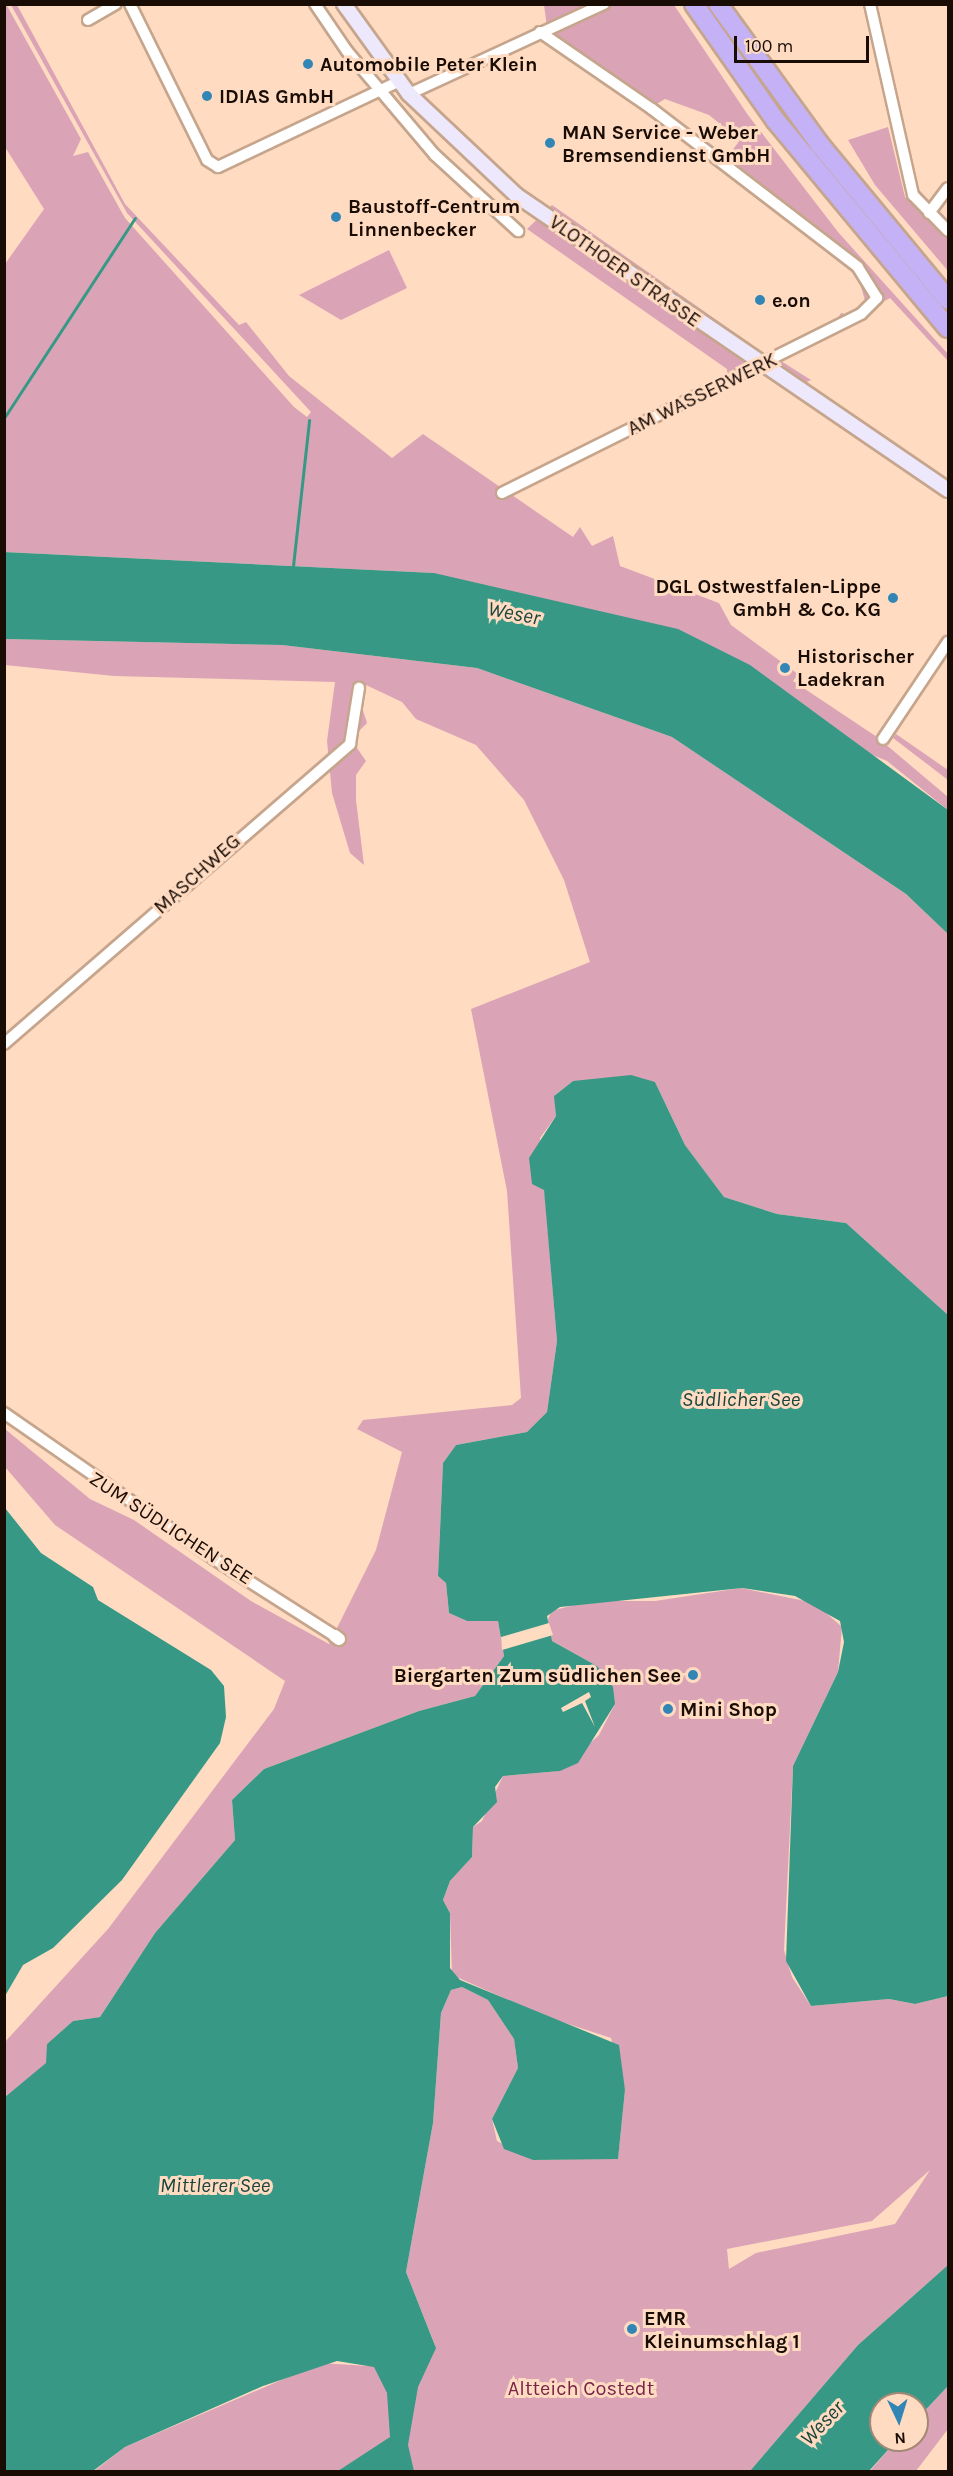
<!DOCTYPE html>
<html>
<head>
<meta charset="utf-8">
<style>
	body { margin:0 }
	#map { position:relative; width:953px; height:2476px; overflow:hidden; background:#ffdbc2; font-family:Karla,sans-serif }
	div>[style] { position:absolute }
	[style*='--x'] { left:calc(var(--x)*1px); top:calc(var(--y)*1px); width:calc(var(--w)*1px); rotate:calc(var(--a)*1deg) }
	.green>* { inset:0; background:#daa4b6 }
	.water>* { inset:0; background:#379985 }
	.pier>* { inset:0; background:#ffdbc2 }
	.stream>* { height:3px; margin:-1.5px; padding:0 1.5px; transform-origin:1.5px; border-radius:1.5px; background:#379985 }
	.roads { filter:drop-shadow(2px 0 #c6a58d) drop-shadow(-2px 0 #c6a58d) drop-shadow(0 2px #c6a58d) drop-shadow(0 -2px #c6a58d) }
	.minor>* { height:10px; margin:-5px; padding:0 5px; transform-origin:5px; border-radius:5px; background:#fff }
	.tertiary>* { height:12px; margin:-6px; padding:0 6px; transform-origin:6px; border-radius:6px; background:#fff }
	.secondary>* { height:14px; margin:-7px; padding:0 7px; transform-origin:7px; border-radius:7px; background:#ede8fc }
	.motorway>* { height:18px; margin:-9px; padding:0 9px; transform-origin:9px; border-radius:9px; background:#c4b1f6 }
	.dots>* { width:16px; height:16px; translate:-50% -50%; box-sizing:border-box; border:3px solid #ffdbc2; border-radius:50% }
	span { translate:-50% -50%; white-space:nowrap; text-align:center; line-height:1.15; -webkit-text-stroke:6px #ffdbc2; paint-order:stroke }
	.poi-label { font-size:20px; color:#180c05; font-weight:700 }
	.left { translate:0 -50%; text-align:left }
	.right { translate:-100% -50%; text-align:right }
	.street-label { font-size:20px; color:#180c05 }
	.park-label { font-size:20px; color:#7a2349 }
	.water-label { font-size:21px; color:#1b463d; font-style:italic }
	.frame { position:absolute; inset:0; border:6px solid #180c05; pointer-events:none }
	.north { position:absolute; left:869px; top:2392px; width:60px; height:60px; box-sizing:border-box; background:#ffdbc2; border:2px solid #a38876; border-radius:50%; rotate:176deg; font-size:16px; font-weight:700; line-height:24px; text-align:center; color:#180c05 }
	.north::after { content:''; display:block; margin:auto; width:21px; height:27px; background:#3186b6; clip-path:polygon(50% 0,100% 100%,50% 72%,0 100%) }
	.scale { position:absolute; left:734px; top:36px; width:135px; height:27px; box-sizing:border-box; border:3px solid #180c05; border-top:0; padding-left:8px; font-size:18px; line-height:21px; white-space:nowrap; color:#180c05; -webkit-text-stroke:4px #ffdbc2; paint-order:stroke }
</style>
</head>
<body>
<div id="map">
	<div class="green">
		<i style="clip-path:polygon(6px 4px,81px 139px,73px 156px,88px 152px,125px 218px,294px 407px,307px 417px,311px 412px,127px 213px,11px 5px,17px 5px,125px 204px,239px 325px,246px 322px,289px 376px,392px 458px,423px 434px,573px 537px,580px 527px,592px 546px,613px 536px,620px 566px,719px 603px,731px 625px,798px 674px,793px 681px,877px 737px,948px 797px,948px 810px,887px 761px,434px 573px,5px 552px,5px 264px,44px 209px,5px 147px)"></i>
		<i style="clip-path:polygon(evenodd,544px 5px,674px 5px,748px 115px,838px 232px,948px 354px,948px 361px,890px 298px,781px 361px,811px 380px,802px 384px,768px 356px,727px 376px,727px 369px,527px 229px,552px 205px,768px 356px,834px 324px,841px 313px,853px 316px,866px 304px,856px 269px,548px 34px,544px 5px,665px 99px,709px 115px,740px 140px,722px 164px,655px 105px,665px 99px)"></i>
		<i style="clip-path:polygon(888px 127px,905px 197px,948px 238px,948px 271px,875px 185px,848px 140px)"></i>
		<i style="clip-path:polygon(389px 250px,407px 288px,341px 320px,299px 295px)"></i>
		<i style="clip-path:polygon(5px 639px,282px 645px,477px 668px,672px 737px,906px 894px,948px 934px,948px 1315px,846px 1223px,777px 1214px,724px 1197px,685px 1145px,655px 1082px,573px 1081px,555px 1095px,556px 1116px,540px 1138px,557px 1341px,547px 1412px,527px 1432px,456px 1445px,443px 1463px,438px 1576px,446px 1583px,449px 1613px,467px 1621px,498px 1621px,504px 1656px,475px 1696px,419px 1711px,264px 1769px,232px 1800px,235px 1840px,155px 1933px,100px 2017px,73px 2021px,47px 2044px,47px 2063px,5px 2097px,5px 2042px,108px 1929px,274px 1709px,285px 1681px,55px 1525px,5px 1467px,5px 1429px,90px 1499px,134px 1520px,251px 1601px,329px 1644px,376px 1550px,402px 1452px,357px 1429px,363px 1420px,512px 1405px,521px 1398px,507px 1191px,471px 1009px,590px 962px,564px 880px,524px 800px,476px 745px,416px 719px,402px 702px,366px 685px,359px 698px,367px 723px,357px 733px,357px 748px,366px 761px,356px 775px,356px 800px,364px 865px,350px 853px,332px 793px,327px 741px,335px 682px,114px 676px,5px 665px)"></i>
		<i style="clip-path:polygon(896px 734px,948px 770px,948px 780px,893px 738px)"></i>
		<i style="clip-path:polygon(evenodd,741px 1588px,815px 1603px,842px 1627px,838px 1672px,793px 1766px,784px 1950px,792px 1977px,811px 2006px,889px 1999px,915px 2004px,948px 1996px,948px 2265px,858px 2345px,750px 2471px,93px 2472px,125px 2447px,321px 2363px,368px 2366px,435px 2345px,406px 2272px,433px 2123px,441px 2013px,451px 1990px,462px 1987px,488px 2000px,514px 2039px,518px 2068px,492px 2119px,497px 2141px,533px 2160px,618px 2158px,625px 2090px,611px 2038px,544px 2016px,452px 1975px,450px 1913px,443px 1900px,450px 1881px,472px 1857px,473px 1827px,482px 1821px,503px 1776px,560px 1771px,599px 1735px,615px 1704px,597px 1666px,552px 1641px,546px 1626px,551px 1611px,590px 1601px,655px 1601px,741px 1588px,930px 2170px,895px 2224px,756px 2253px,729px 2269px,727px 2249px,872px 2221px,930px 2170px)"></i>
		<i style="clip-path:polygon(948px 2386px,948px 2429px,916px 2471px,869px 2472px,897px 2440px,917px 2440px,917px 2419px)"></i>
	</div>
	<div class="water">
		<i style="clip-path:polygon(4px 552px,434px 573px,678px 629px,750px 665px,948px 810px,948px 934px,906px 894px,672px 737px,477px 668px,282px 645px,5px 639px)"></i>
		<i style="clip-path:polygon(631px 1075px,655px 1082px,685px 1145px,724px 1197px,777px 1214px,846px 1223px,948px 1315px,948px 1996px,915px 2004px,889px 1999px,811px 2006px,786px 1961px,793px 1766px,838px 1672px,844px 1642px,840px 1621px,795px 1596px,742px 1588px,560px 1607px,547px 1616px,552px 1641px,597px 1666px,613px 1687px,615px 1704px,578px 1763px,560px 1771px,503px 1776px,495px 1787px,497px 1802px,473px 1827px,472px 1857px,450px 1881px,443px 1900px,450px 1913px,450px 1968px,460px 1980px,619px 2045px,625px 2090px,618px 2159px,533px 2160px,504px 2149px,492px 2119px,518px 2068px,514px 2039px,488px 2000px,462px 1987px,451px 1990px,441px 2013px,433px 2123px,406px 2272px,436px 2348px,418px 2387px,408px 2445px,414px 2471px,338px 2471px,390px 2437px,387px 2393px,374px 2367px,337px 2361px,263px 2386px,125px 2447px,93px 2471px,5px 2472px,5px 2097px,46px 2063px,47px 2044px,73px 2021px,100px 2017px,155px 1933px,235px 1840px,232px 1800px,264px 1769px,419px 1711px,475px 1696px,504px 1656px,498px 1621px,467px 1621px,449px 1613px,446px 1583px,438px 1576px,443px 1463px,456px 1445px,527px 1432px,547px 1412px,557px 1341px,544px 1190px,532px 1184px,529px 1158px,556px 1116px,554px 1096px,573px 1081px)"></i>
		<i style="clip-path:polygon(5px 1508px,41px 1553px,93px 1587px,98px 1600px,211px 1670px,224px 1686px,226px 1717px,220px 1743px,122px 1880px,53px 1948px,23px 1965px,5px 1996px)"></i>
		<i style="clip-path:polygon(948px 2265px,948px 2386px,917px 2419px,917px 2404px,881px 2404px,881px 2440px,897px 2440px,869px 2471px,750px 2471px,858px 2345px)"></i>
	</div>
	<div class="pier">
		<i style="clip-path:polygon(549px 1623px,553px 1635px,502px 1650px,501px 1637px)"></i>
		<i style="clip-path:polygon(589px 1692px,591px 1697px,585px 1701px,595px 1727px,582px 1703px,563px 1712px,561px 1708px)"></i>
	</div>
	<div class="stream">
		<i style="--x:4;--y:418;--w:239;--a:-56.8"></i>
		<i style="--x:293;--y:566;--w:147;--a:-83.7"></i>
	</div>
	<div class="roads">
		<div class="minor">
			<i style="--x:130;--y:4;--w:174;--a:63.7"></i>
			<i style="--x:207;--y:160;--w:13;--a:32"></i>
			<i style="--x:218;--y:167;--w:199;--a:-25.3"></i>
			<i style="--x:315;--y:4;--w:57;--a:55.8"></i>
			<i style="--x:347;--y:51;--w:136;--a:49.8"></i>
			<i style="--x:435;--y:155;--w:113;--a:42.5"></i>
			<i style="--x:870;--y:4;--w:196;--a:77.3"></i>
			<i style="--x:913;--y:195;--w:50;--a:45.8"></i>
			<i style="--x:88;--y:20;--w:32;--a:-30"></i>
			<i style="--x:409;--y:94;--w:215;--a:-24.8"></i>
			<i style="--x:929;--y:213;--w:31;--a:-53"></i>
			<i style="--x:502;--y:493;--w:401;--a:-26.5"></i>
			<i style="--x:861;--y:314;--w:23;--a:-45"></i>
			<i style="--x:877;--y:298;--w:36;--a:-122"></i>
			<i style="--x:858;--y:267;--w:260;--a:-142.5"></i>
			<i style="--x:652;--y:109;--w:136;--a:-145.5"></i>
			<i style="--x:883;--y:739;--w:117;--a:-56.2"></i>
			<i style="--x:4;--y:1044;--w:458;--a:-40.9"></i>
			<i style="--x:350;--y:744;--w:57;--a:-80.9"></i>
			<i style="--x:4;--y:1413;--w:256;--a:34.8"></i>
			<i style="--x:214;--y:1559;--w:143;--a:32.5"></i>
		</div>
		<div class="tertiary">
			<i style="--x:335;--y:1636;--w:5;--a:37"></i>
		</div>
		<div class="secondary">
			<i style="--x:344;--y:4;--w:111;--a:54.2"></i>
			<i style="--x:409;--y:94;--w:147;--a:43.3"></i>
			<i style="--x:516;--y:195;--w:523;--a:34.33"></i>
		</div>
		<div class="motorway">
			<i style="--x:694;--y:4;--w:143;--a:55"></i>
			<i style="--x:776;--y:121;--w:269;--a:50.3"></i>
			<i style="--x:718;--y:4;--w:174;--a:54.1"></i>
			<i style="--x:820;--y:145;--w:201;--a:50.4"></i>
		</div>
	</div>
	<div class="dots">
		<i style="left:308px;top:64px;background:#3186b6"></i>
		<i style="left:207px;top:96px;background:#3186b6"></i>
		<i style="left:550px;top:143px;background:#3186b6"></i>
		<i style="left:336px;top:217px;background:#3186b6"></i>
		<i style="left:760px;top:300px;background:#3186b6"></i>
		<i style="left:893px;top:598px;background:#3186b6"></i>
		<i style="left:785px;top:668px;background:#3186b6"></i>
		<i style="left:693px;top:1675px;background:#3186b6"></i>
		<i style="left:668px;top:1709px;background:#3186b6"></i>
		<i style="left:632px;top:2329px;background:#3186b6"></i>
	</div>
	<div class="poi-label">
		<span class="left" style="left:320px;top:64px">Automobile Peter Klein</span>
		<span class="left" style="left:219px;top:96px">IDIAS GmbH</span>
		<span class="left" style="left:562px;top:144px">MAN Service - Weber<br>Bremsendienst GmbH</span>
		<span class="left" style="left:348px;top:218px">Baustoff-Centrum<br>Linnenbecker</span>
		<span class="left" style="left:772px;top:300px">e.on</span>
		<span class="right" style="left:881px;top:598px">DGL Ostwestfalen-Lippe<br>GmbH &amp; Co. KG</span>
		<span class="left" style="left:797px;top:668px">Historischer<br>Ladekran</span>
		<span class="right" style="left:681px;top:1675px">Biergarten Zum südlichen See</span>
		<span class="left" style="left:680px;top:1709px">Mini Shop</span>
		<span class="left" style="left:644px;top:2330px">EMR<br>Kleinumschlag 1</span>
	</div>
	<div class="street-label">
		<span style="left:625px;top:271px;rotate:35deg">VLOTHOER STRASSE</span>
		<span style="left:702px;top:394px;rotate:-26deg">AM WASSERWERK</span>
		<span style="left:197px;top:874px;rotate:-42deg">MASCHWEG</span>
		<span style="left:171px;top:1528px;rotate:33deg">ZUM SÜDLICHEN SEE</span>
	</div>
	<div class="park-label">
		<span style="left:581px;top:2388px">Altteich Costedt</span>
	</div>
	<div class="water-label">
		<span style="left:514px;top:613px;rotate:11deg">Weser</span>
		<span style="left:741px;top:1399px">Südlicher See</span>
		<span style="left:215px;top:2185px">Mittlerer See</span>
		<span style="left:822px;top:2423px;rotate:-46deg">Weser</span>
	</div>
	<div class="frame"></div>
	<div class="north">N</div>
	<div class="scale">100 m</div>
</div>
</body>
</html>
